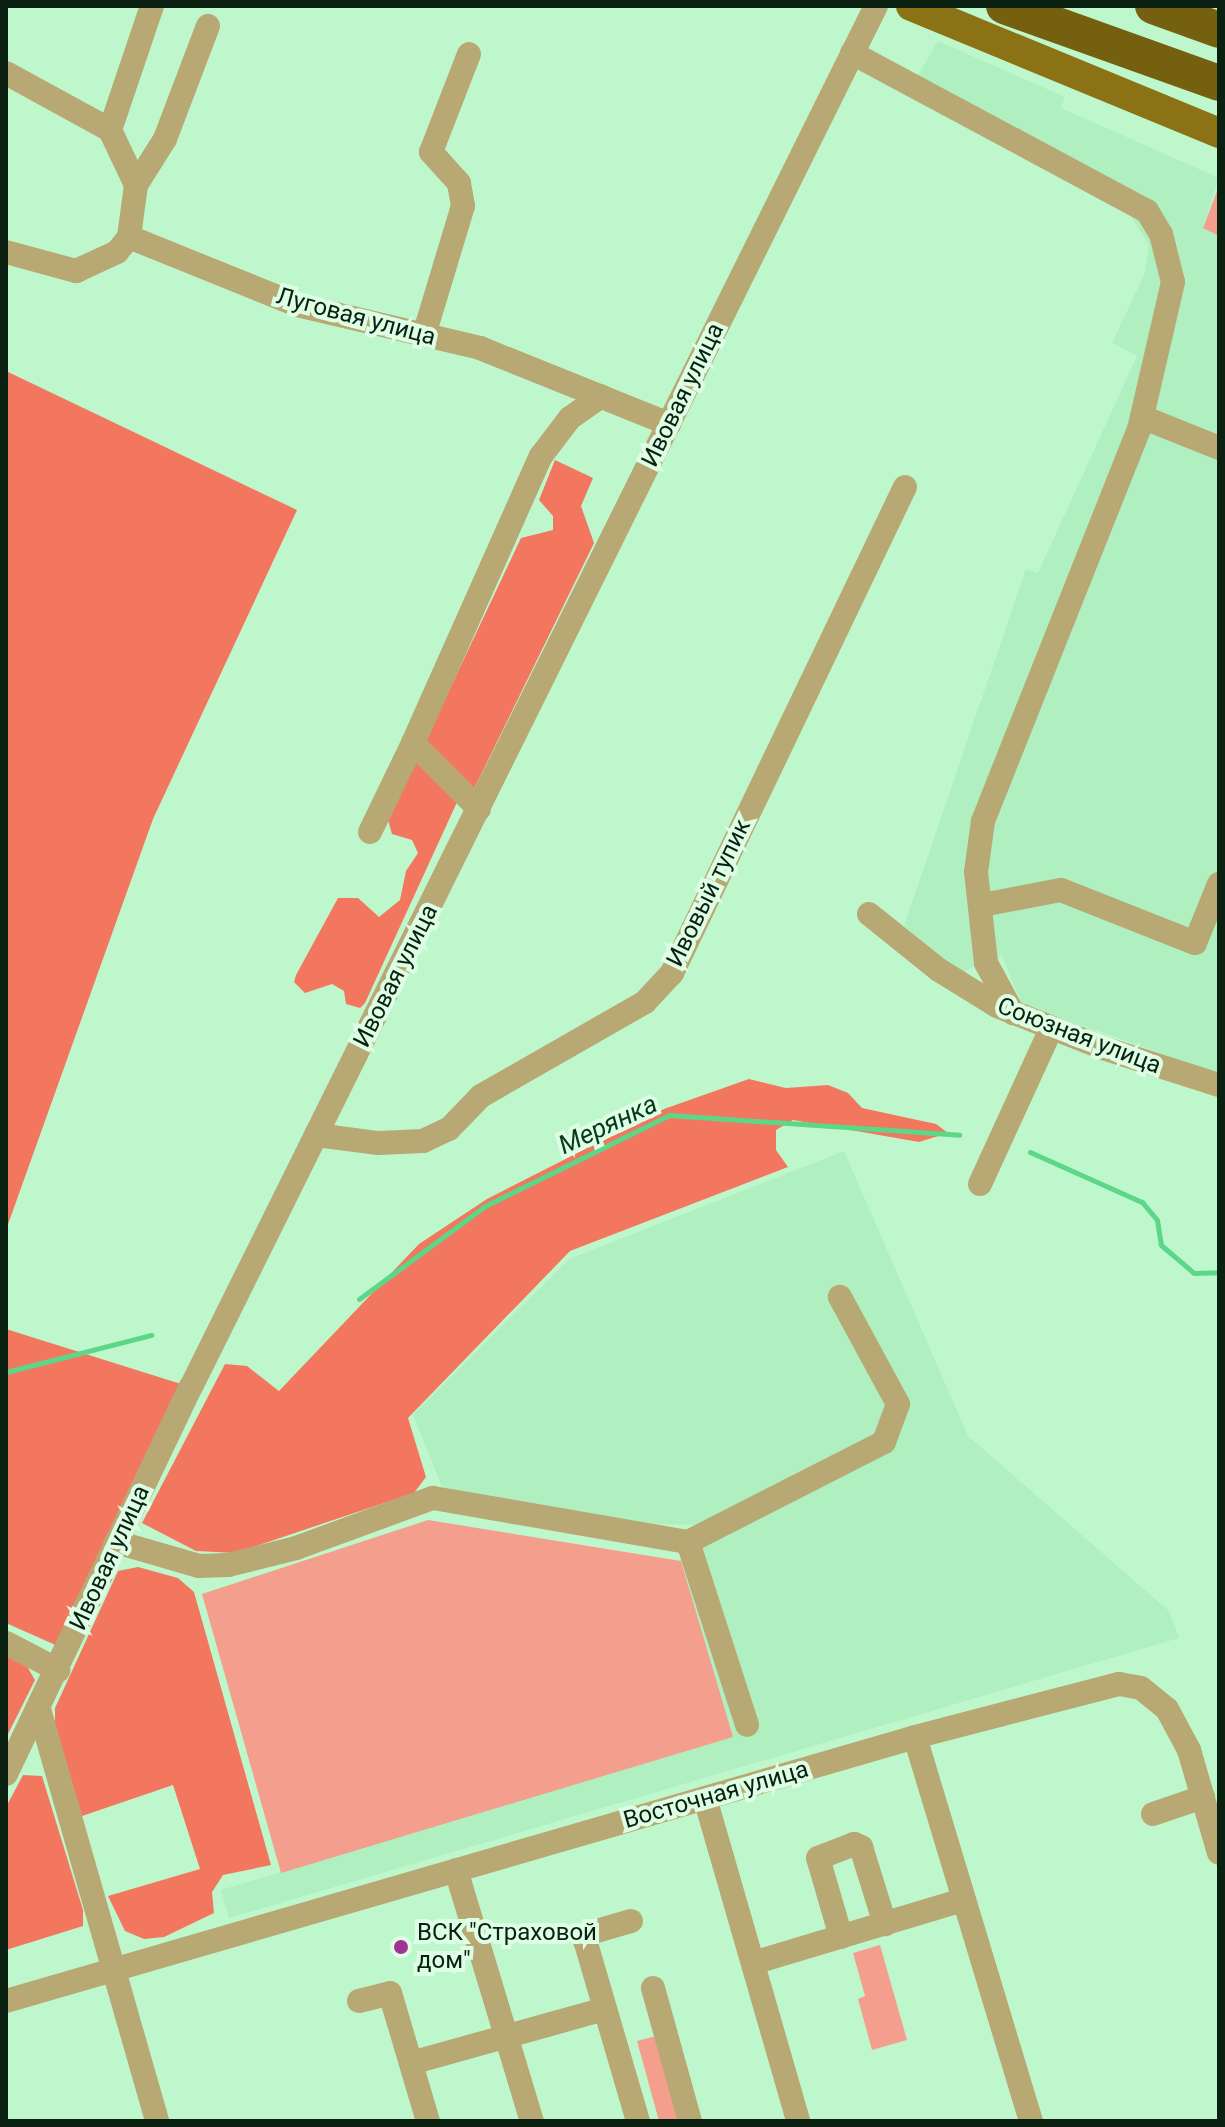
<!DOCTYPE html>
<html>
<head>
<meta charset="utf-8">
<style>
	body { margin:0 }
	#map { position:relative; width:1225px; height:2127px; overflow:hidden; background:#bff7cd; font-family:Roboto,sans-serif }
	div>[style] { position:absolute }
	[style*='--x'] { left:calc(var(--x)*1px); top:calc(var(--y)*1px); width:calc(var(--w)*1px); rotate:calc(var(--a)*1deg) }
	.built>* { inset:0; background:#afefc0 }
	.green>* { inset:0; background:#f49f8d }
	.forest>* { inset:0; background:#f3765e }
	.stream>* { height:5px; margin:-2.5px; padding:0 2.5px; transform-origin:2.5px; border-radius:2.5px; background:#5dd787 }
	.minor>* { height:24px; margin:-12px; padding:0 12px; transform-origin:12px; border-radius:12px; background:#b8a874 }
	.major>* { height:30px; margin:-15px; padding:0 15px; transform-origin:15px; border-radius:15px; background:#8b7215 }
	.highway>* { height:36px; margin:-18px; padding:0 18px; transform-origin:18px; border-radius:18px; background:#756010 }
	.dots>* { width:22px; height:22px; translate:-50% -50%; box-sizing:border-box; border:4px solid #ddfee5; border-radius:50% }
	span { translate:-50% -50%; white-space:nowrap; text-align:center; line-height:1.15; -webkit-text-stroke:8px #ddfee5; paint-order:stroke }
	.street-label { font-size:24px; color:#0a2011 }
	.poi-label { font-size:24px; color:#0a2011 }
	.left { translate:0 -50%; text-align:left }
	.water-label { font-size:26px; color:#063a1c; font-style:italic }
	.frame { position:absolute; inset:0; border:8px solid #0a2011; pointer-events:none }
</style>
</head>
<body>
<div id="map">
	<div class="built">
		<i style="clip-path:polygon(938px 41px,1065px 97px,1061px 108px,1219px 178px,1203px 227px,1219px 236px,1219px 1074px,1022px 1004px,1002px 956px,959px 973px,904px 926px,1026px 569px,1038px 573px,1137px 356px,1112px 343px,1145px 273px,1149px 245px,1128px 212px,907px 94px)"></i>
		<i style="clip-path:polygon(844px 1151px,968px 1436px,1169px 1611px,1179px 1638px,229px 1918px,221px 1890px,733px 1737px,681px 1561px,702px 1543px,695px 1525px,619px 1523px,491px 1502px,442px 1487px,413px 1415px,569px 1259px)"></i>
	</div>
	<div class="green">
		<i style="clip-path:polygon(1219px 186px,1219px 236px,1203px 228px)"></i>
		<i style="clip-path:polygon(428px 1520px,681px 1561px,733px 1737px,281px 1873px,202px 1594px)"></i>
		<i style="clip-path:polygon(880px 1945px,907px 2040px,872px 2050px,858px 1999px,865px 1996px,853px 1953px)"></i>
		<i style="clip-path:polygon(660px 2035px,683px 2121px,659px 2121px,637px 2041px)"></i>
	</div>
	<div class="forest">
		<i style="clip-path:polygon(6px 371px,297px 510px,153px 819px,6px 1230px)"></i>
		<i style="clip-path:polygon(555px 460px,593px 478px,581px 506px,594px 543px,475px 787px,458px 800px,365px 1003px,360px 1008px,346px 1004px,344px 991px,332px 984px,305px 993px,294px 982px,296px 975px,338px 898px,358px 898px,379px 917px,400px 900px,406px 871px,418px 853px,412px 840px,392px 834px,388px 820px,521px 538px,553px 530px,553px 516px,539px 500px)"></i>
		<i style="clip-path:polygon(749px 1079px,786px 1088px,828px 1085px,848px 1093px,862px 1108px,936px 1124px,948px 1133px,919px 1142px,793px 1120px,776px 1130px,776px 1150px,788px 1167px,570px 1251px,408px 1418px,426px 1477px,414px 1493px,235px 1553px,196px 1551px,142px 1523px,225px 1364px,247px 1366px,279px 1391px,419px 1244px,487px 1199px,664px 1109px)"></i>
		<i style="clip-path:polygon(6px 1329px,181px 1384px,60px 1647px,6px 1623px)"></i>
		<i style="clip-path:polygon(138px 1567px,178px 1578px,194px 1592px,271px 1865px,223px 1875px,212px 1892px,214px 1913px,164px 1937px,144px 1939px,125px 1931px,108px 1896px,200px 1869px,173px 1785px,82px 1816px,55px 1728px,55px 1708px,118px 1571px)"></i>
		<i style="clip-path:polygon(6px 1656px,24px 1661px,35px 1680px,6px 1738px)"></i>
		<i style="clip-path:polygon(23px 1775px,42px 1776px,83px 1910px,83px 1926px,6px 1950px,6px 1807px)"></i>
	</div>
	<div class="stream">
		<i style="--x:1030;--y:1152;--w:123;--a:24.1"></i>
		<i style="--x:1142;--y:1202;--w:23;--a:50"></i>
		<i style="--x:1157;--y:1220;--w:25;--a:81"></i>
		<i style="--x:1161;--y:1245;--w:43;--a:40.3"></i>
		<i style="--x:1194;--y:1273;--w:25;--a:-2"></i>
		<i style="--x:359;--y:1299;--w:157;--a:-36.4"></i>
		<i style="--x:485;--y:1206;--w:205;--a:-26.3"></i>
		<i style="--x:669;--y:1115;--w:291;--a:3.9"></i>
		<i style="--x:6;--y:1372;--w:150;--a:-14.3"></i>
	</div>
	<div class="minor">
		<i style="--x:852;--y:53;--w:335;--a:28.2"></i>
		<i style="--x:1147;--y:211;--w:27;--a:59"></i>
		<i style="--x:1161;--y:234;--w:49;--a:76"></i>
		<i style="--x:1173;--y:282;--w:151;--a:103"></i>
		<i style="--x:1139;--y:429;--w:422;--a:111.7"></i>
		<i style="--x:983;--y:821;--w:51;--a:97.8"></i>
		<i style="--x:976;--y:872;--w:92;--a:83.7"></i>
		<i style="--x:986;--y:963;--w:57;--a:61.6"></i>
		<i style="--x:6;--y:73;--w:119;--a:28.7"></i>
		<i style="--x:110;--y:130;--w:61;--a:64.7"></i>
		<i style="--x:136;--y:185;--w:52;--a:97.7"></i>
		<i style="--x:110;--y:130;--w:131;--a:-71.3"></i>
		<i style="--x:136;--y:185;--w:54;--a:-57.8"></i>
		<i style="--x:165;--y:139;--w:121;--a:-69.2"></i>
		<i style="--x:6;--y:252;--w:73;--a:15.2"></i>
		<i style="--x:76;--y:271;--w:45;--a:-24.9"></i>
		<i style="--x:117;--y:252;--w:19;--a:-51"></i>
		<i style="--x:129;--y:237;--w:181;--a:22"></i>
		<i style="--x:297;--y:305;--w:188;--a:13.2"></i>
		<i style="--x:480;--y:348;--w:204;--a:21.9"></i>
		<i style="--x:424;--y:335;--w:135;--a:-73.2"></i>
		<i style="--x:463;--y:206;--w:23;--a:-100"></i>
		<i style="--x:459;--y:183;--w:42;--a:-132.1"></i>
		<i style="--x:431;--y:152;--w:105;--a:-68.8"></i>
		<i style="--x:1142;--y:417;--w:83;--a:21.9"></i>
		<i style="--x:479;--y:809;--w:93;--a:-135"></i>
		<i style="--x:413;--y:743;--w:314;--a:-66"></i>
		<i style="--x:541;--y:456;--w:48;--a:-52.7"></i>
		<i style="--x:570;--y:418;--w:38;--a:-35"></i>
		<i style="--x:370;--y:832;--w:99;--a:-64.2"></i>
		<i style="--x:982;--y:905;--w:80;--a:-10.8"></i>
		<i style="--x:1061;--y:890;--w:144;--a:21.6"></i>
		<i style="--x:1195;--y:943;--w:64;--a:-67.9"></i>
		<i style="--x:869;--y:914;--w:90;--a:38.7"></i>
		<i style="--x:939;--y:970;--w:68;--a:31.8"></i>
		<i style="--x:997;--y:1006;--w:114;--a:21.6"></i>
		<i style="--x:1103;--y:1048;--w:122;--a:17.7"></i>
		<i style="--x:316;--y:1135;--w:63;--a:7.4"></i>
		<i style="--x:378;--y:1143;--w:45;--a:-2.5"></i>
		<i style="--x:423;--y:1141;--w:29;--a:-25"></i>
		<i style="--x:449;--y:1129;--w:46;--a:-45.9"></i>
		<i style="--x:481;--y:1096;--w:189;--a:-29.8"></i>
		<i style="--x:645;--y:1002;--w:40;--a:-47"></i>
		<i style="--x:672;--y:973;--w:539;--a:-64.39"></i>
		<i style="--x:980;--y:1184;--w:170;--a:-65.4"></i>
		<i style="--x:116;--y:1542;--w:86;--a:16.1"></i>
		<i style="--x:199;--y:1566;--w:29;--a:-2"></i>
		<i style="--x:228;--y:1565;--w:70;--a:-14"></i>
		<i style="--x:296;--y:1548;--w:146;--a:-20.1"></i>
		<i style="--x:433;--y:1498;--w:259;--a:9.8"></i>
		<i style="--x:688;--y:1542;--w:192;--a:72.1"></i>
		<i style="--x:688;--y:1542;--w:220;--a:-27"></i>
		<i style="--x:884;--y:1442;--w:40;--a:-69.8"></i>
		<i style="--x:898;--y:1404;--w:122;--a:-118.5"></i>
		<i style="--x:6;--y:1643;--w:59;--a:27.4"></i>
		<i style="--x:39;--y:1709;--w:429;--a:74"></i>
		<i style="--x:915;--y:1737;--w:401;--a:73.2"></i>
		<i style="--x:6;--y:1774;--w:429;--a:-64.5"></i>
		<i style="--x:191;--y:1387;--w:1542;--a:-63.62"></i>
		<i style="--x:705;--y:1798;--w:336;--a:73.9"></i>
		<i style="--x:1153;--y:1814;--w:53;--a:-18.8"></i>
		<i style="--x:456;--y:1870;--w:262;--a:73.2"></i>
		<i style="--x:631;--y:1921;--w:43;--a:163.7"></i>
		<i style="--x:590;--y:1933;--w:9;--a:126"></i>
		<i style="--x:585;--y:1940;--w:189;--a:73.7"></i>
		<i style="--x:841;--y:1937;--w:82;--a:-106.2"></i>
		<i style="--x:818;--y:1858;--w:39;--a:-21"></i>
		<i style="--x:854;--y:1844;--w:8;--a:23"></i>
		<i style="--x:861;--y:1847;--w:81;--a:72.7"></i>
		<i style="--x:753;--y:1963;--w:219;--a:-16.7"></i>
		<i style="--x:653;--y:1988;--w:138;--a:74.5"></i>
		<i style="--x:6;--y:2001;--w:947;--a:-16.19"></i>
		<i style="--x:915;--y:1737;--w:211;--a:-14.6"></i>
		<i style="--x:1119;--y:1684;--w:22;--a:10"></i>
		<i style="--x:1141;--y:1688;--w:33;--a:39"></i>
		<i style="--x:1167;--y:1709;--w:47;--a:61.8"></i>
		<i style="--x:1189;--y:1750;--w:107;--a:73.8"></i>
		<i style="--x:359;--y:2001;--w:32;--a:-14"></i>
		<i style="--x:390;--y:1993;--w:134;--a:73.5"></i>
		<i style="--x:411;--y:2063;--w:201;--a:-15.6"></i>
	</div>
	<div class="major">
		<i style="--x:911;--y:6;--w:333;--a:22.4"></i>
	</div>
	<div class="highway">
		<i style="--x:1004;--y:6;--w:228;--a:19.7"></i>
		<i style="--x:1153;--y:6;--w:70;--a:20"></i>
	</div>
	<div class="dots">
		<i style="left:401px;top:1947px;background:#a03494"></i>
	</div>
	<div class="street-label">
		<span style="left:356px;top:317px;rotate:15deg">Луговая улица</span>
		<span style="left:683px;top:395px;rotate:-64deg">Ивовая улица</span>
		<span style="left:709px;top:893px;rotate:-64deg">Ивовый тупик</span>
		<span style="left:396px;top:976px;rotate:-63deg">Ивовая улица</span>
		<span style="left:1079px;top:1036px;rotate:21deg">Союзная улица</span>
		<span style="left:110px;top:1558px;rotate:-65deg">Ивовая улица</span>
		<span style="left:716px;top:1795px;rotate:-16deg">Восточная улица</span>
	</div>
	<div class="poi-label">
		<span class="left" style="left:417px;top:1947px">ВСК "Страховой<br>дом"</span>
	</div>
	<div class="water-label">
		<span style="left:608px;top:1125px;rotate:-25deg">Мерянка</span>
	</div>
	<div class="frame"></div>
</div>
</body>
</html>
